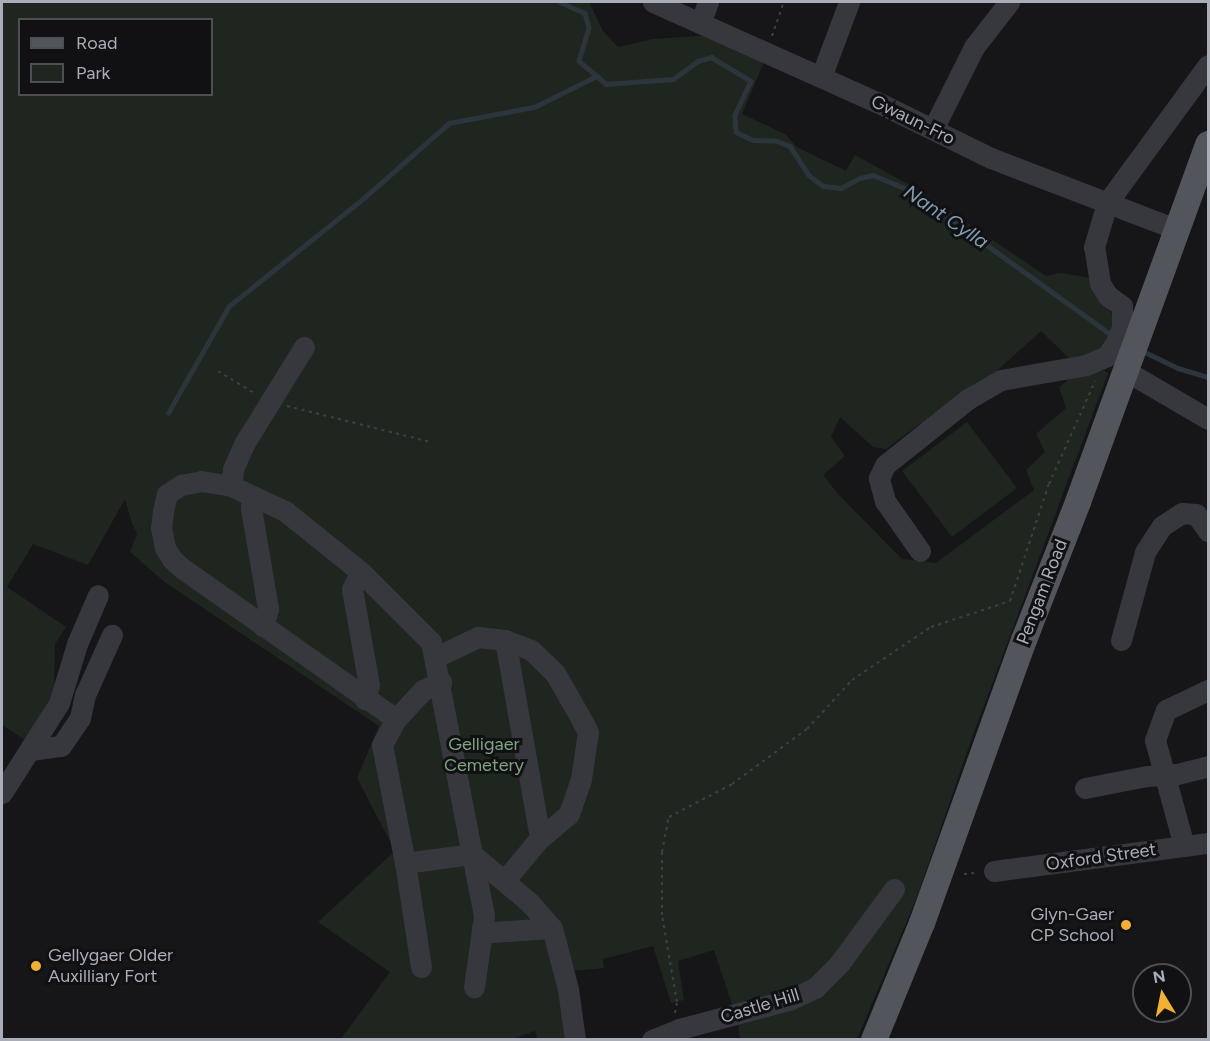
<!DOCTYPE html>
<html>
<head>
<meta charset="utf-8">
<style>
	body { margin:0 }
	#map { position:relative; width:1210px; height:1041px; overflow:hidden; background:#161618; font-family:Figtree,sans-serif }
	div>[style] { position:absolute }
	[style*='--x'] { left:calc(var(--x)*1px); top:calc(var(--y)*1px); width:calc(var(--w)*1px); rotate:calc(var(--a)*1deg) }
	.green>* { inset:0; background:#1e261f }
	.stream>* { height:4.5px; margin:-2.25px; padding:0 2.25px; transform-origin:2.25px; border-radius:2.25px; background:#2c353c }
	.path>* { height:2px; margin-top:-1px; transform-origin:0; background:repeating-linear-gradient(90deg,#3d3f44 0 3px,transparent 0 7.5px) }
	.minor>* { height:21px; margin:-10.5px; padding:0 10.5px; transform-origin:10.5px; border-radius:10.5px; background:#37383d }
	.major>* { height:26px; margin:-13px; padding:0 13px; transform-origin:13px; border-radius:13px; background:#53555c }
	.dots>* { width:16px; height:16px; translate:-50% -50%; box-sizing:border-box; border:3px solid #111113; border-radius:50% }
	span { translate:-50% -50%; white-space:nowrap; text-align:center; line-height:1.15; -webkit-text-stroke:6px #111113; paint-order:stroke }
	.street-label { font-size:18px; color:#a8adb8 }
	.park-label { font-size:18px; color:#7fa381 }
	.poi-label { font-size:18px; color:#a8adb8 }
	.right { translate:-100% -50%; text-align:right }
	.left { translate:0 -50%; text-align:left }
	.water-label { font-size:20px; color:#7f9bb3; font-style:italic }
	.frame { position:absolute; inset:0; border:3px solid #a8adb8; pointer-events:none }
	.legend { position:absolute; left:18px; top:18px; width:195px; height:78px; box-sizing:border-box; background:#111113; border:2px solid #4d4f55; margin:0; padding:8px 10px; list-style:none; font-size:18px; color:#a8adb8 }
	.legend li { display:flex; align-items:center; gap:12px; height:30px }
	.legend b { width:30px; border:2px solid #4d4f55 }
	.north { position:absolute; left:1132px; top:963px; width:60px; height:60px; box-sizing:border-box; background:#111113; border:2px solid #4d4f55; border-radius:50%; rotate:350deg; font-size:16px; font-weight:700; line-height:24px; text-align:center; color:#a8adb8 }
	.north::after { content:''; display:block; margin:auto; width:21px; height:27px; background:#f2b134; clip-path:polygon(50% 0,100% 100%,50% 72%,0 100%) }
</style>
</head>
<body>
<div id="map">
	<div class="green">
		<i style="clip-path:polygon(evenodd,2px 2px,589px 2px,603px 31px,618px 47px,653px 39px,713px 35px,764px 62px,742px 114px,785px 134px,797px 147px,846px 171px,855px 155px,917px 189px,1046px 276px,1061px 273px,1090px 278px,1099px 297px,1113px 315px,1114px 331px,1103px 350px,1072px 361px,1041px 331px,982px 384px,927px 428px,921px 423px,886px 449px,873px 447px,840px 417px,831px 437px,845px 456px,823px 475px,838px 494px,902px 559px,936px 563px,1034px 490px,1026px 470px,1045px 452px,1036px 434px,1066px 408px,1059px 387px,1078px 372px,1099px 367px,1108px 373px,973px 735px,917px 897px,857px 1039px,740px 1039px,738px 1022px,714px 950px,678px 961px,684px 1000px,671px 1003px,653px 946px,603px 959px,604px 968px,571px 971px,582px 1039px,538px 1039px,535px 1031px,510px 1040px,341px 1039px,390px 972px,318px 922px,395px 851px,357px 778px,379px 726px,166px 583px,130px 552px,137px 533px,132px 524px,125px 499px,88px 565px,33px 544px,7px 587px,66px 627px,55px 644px,54px 691px,25px 740px,2px 725px,2px 2px,20px 20px,212px 20px,212px 94px,20px 94px,20px 20px)"></i>
		<i style="clip-path:polygon(967px 422px,1017px 488px,952px 537px,902px 471px)"></i>
	</div>
	<div class="stream">
		<i style="--x:560;--y:2;--w:27;--a:24"></i>
		<i style="--x:585;--y:13;--w:16;--a:75"></i>
		<i style="--x:589;--y:28;--w:34;--a:107"></i>
		<i style="--x:579;--y:61;--w:35;--a:40"></i>
		<i style="--x:606;--y:84;--w:67;--a:-4.3"></i>
		<i style="--x:673;--y:79;--w:31;--a:-36"></i>
		<i style="--x:698;--y:61;--w:14;--a:-17"></i>
		<i style="--x:711;--y:57;--w:47;--a:31"></i>
		<i style="--x:751;--y:81;--w:38;--a:115"></i>
		<i style="--x:735;--y:116;--w:16;--a:86"></i>
		<i style="--x:736;--y:132;--w:19;--a:25"></i>
		<i style="--x:753;--y:140;--w:24;--a:2"></i>
		<i style="--x:777;--y:141;--w:14;--a:21"></i>
		<i style="--x:790;--y:146;--w:35;--a:57"></i>
		<i style="--x:809;--y:175;--w:18;--a:38"></i>
		<i style="--x:823;--y:186;--w:18;--a:6"></i>
		<i style="--x:841;--y:188;--w:21;--a:-28"></i>
		<i style="--x:860;--y:178;--w:13;--a:-13"></i>
		<i style="--x:873;--y:175;--w:42;--a:22.3"></i>
		<i style="--x:912;--y:191;--w:246;--a:35.8"></i>
		<i style="--x:1147;--y:353;--w:34;--a:26"></i>
		<i style="--x:1178;--y:368;--w:31;--a:17"></i>
		<i style="--x:168;--y:413;--w:123;--a:-60.3"></i>
		<i style="--x:229;--y:306;--w:174;--a:-38.7"></i>
		<i style="--x:365;--y:197;--w:112;--a:-41.4"></i>
		<i style="--x:449;--y:123;--w:86;--a:-10.7"></i>
		<i style="--x:534;--y:107;--w:70;--a:-26.2"></i>
	</div>
	<div class="path">
		<i style="--x:772;--y:36;--w:36;--a:-71"></i>
		<i style="--x:218;--y:371;--w:42;--a:31.4"></i>
		<i style="--x:287;--y:406;--w:147;--a:14.1"></i>
		<i style="--x:964;--y:874;--w:12;--a:-5"></i>
		<i style="--x:675;--y:1013;--w:11;--a:-80"></i>
		<i style="--x:677;--y:1002;--w:88;--a:-99.8"></i>
		<i style="--x:662;--y:915;--w:63;--a:-90"></i>
		<i style="--x:662;--y:852;--w:36;--a:-79"></i>
		<i style="--x:669;--y:817;--w:71;--a:-27.6"></i>
		<i style="--x:732;--y:784;--w:93;--a:-36.3"></i>
		<i style="--x:807;--y:729;--w:67;--a:-47.4"></i>
		<i style="--x:852;--y:680;--w:95;--a:-33.9"></i>
		<i style="--x:931;--y:627;--w:83;--a:-18.2"></i>
		<i style="--x:1010;--y:601;--w:123;--a:-71.6"></i>
		<i style="--x:1049;--y:484;--w:113;--a:-65.9"></i>
	</div>
	<div class="minor">
		<i style="--x:653;--y:2;--w:245;--a:24.1"></i>
		<i style="--x:877;--y:102;--w:127;--a:26.2"></i>
		<i style="--x:991;--y:158;--w:198;--a:21"></i>
		<i style="--x:700;--y:23;--w:22;--a:-69"></i>
		<i style="--x:821;--y:77;--w:80;--a:-69.5"></i>
		<i style="--x:933;--y:129;--w:92;--a:-63.4"></i>
		<i style="--x:974;--y:47;--w:57;--a:-52.1"></i>
		<i style="--x:1126;--y:371;--w:95;--a:30.3"></i>
		<i style="--x:231;--y:486;--w:17;--a:-83"></i>
		<i style="--x:233;--y:469;--w:27;--a:-66"></i>
		<i style="--x:244;--y:444;--w:114;--a:-58.3"></i>
		<i style="--x:252;--y:497;--w:11;--a:95"></i>
		<i style="--x:251;--y:508;--w:102;--a:80.4"></i>
		<i style="--x:268;--y:609;--w:18;--a:106"></i>
		<i style="--x:920;--y:551;--w:61;--a:-125"></i>
		<i style="--x:885;--y:501;--w:24;--a:-105"></i>
		<i style="--x:879;--y:478;--w:14;--a:-65"></i>
		<i style="--x:885;--y:465;--w:106;--a:-38.5"></i>
		<i style="--x:968;--y:399;--w:38;--a:-30"></i>
		<i style="--x:1001;--y:380;--w:86;--a:-10"></i>
		<i style="--x:1086;--y:365;--w:23;--a:-23"></i>
		<i style="--x:1107;--y:356;--w:17;--a:-57"></i>
		<i style="--x:1116;--y:342;--w:15;--a:-67"></i>
		<i style="--x:1122;--y:328;--w:22;--a:-90"></i>
		<i style="--x:1122;--y:306;--w:17;--a:-144"></i>
		<i style="--x:1108;--y:296;--w:15;--a:-122"></i>
		<i style="--x:1100;--y:283;--w:36;--a:-99"></i>
		<i style="--x:1094;--y:247;--w:46;--a:-73.5"></i>
		<i style="--x:1107;--y:203;--w:171;--a:-53.8"></i>
		<i style="--x:361;--y:572;--w:19;--a:118"></i>
		<i style="--x:352;--y:589;--w:97;--a:80"></i>
		<i style="--x:369;--y:685;--w:15;--a:106"></i>
		<i style="--x:1121;--y:640;--w:91;--a:-74.7"></i>
		<i style="--x:1145;--y:552;--w:31;--a:-57"></i>
		<i style="--x:1162;--y:526;--w:24;--a:-33"></i>
		<i style="--x:1182;--y:513;--w:14;--a:4"></i>
		<i style="--x:1196;--y:514;--w:21;--a:55"></i>
		<i style="--x:436;--y:657;--w:47;--a:-25.5"></i>
		<i style="--x:478;--y:637;--w:27;--a:6"></i>
		<i style="--x:505;--y:640;--w:28;--a:21"></i>
		<i style="--x:531;--y:650;--w:33;--a:44"></i>
		<i style="--x:555;--y:673;--w:48;--a:60.3"></i>
		<i style="--x:579;--y:715;--w:19;--a:62"></i>
		<i style="--x:588;--y:732;--w:48;--a:98.5"></i>
		<i style="--x:581;--y:779;--w:37;--a:109"></i>
		<i style="--x:569;--y:814;--w:38;--a:140"></i>
		<i style="--x:540;--y:838;--w:201;--a:-100"></i>
		<i style="--x:396;--y:719;--w:40;--a:-47"></i>
		<i style="--x:423;--y:690;--w:20;--a:-24"></i>
		<i style="--x:31;--y:750;--w:30;--a:-8"></i>
		<i style="--x:61;--y:746;--w:34;--a:-56"></i>
		<i style="--x:80;--y:718;--w:24;--a:-78"></i>
		<i style="--x:85;--y:695;--w:66;--a:-65.8"></i>
		<i style="--x:1085;--y:788;--w:63;--a:-11"></i>
		<i style="--x:1147;--y:776;--w:30;--a:-4"></i>
		<i style="--x:1177;--y:774;--w:32;--a:-14"></i>
		<i style="--x:2;--y:793;--w:107;--a:-57.7"></i>
		<i style="--x:59;--y:703;--w:62;--a:-73"></i>
		<i style="--x:77;--y:644;--w:53;--a:-66.8"></i>
		<i style="--x:1184;--y:846;--w:110;--a:-105.3"></i>
		<i style="--x:1155;--y:740;--w:32;--a:-70"></i>
		<i style="--x:1166;--y:710;--w:47;--a:-25.5"></i>
		<i style="--x:405;--y:863;--w:68;--a:-7.7"></i>
		<i style="--x:472;--y:854;--w:63;--a:79"></i>
		<i style="--x:484;--y:916;--w:72;--a:98"></i>
		<i style="--x:994;--y:871;--w:216;--a:-7.5"></i>
		<i style="--x:504;--y:881;--w:56;--a:-50.1"></i>
		<i style="--x:482;--y:928;--w:10;--a:24"></i>
		<i style="--x:491;--y:932;--w:61;--a:-3.8"></i>
		<i style="--x:421;--y:967;--w:105;--a:-98.7"></i>
		<i style="--x:405;--y:863;--w:120;--a:-101"></i>
		<i style="--x:382;--y:745;--w:30;--a:-62"></i>
		<i style="--x:396;--y:719;--w:261;--a:-144.8"></i>
		<i style="--x:183;--y:569;--w:15;--a:-138"></i>
		<i style="--x:172;--y:559;--w:13;--a:-122"></i>
		<i style="--x:165;--y:548;--w:20;--a:-101"></i>
		<i style="--x:161;--y:528;--w:17;--a:-83"></i>
		<i style="--x:163;--y:511;--w:17;--a:-77"></i>
		<i style="--x:167;--y:494;--w:17;--a:-33"></i>
		<i style="--x:181;--y:485;--w:20;--a:-11"></i>
		<i style="--x:201;--y:481;--w:30;--a:9"></i>
		<i style="--x:231;--y:486;--w:60;--a:24.8"></i>
		<i style="--x:285;--y:511;--w:97;--a:38.8"></i>
		<i style="--x:361;--y:572;--w:99;--a:45"></i>
		<i style="--x:431;--y:642;--w:216;--a:79.1"></i>
		<i style="--x:472;--y:854;--w:76;--a:40.2"></i>
		<i style="--x:530;--y:903;--w:33;--a:49"></i>
		<i style="--x:552;--y:928;--w:63;--a:75.3"></i>
		<i style="--x:568;--y:989;--w:51;--a:82.2"></i>
		<i style="--x:652;--y:1040;--w:29;--a:-22"></i>
		<i style="--x:679;--y:1029;--w:114;--a:-14.8"></i>
		<i style="--x:789;--y:1000;--w:29;--a:-25"></i>
		<i style="--x:815;--y:988;--w:34;--a:-45"></i>
		<i style="--x:839;--y:964;--w:93;--a:-53.7"></i>
	</div>
	<div class="major">
		<i style="--x:874;--y:1040;--w:126;--a:-67.7"></i>
		<i style="--x:922;--y:923;--w:301;--a:-70.2"></i>
		<i style="--x:1024;--y:640;--w:148;--a:-68.6"></i>
		<i style="--x:1078;--y:502;--w:381;--a:-70"></i>
	</div>
	<div class="dots">
		<i style="left:1126px;top:925px;background:#f2b134"></i>
		<i style="left:36px;top:966px;background:#f2b134"></i>
	</div>
	<div class="street-label">
		<span style="left:913px;top:120px;rotate:26deg">Gwaun-Fro</span>
		<span style="left:1042px;top:592px;rotate:-69deg">Pengam Road</span>
		<span style="left:1101px;top:857px;rotate:-8deg">Oxford Street</span>
		<span style="left:760px;top:1006px;rotate:-17deg">Castle Hill</span>
	</div>
	<div class="park-label">
		<span style="left:484px;top:755px">Gelligaer<br>Cemetery</span>
	</div>
	<div class="poi-label">
		<span class="right" style="left:1114px;top:925px">Glyn-Gaer<br>CP School</span>
		<span class="left" style="left:48px;top:966px">Gellygaer Older<br>Auxilliary Fort</span>
	</div>
	<div class="water-label">
		<span style="left:946px;top:217px;rotate:34deg">Nant Cylla</span>
	</div>
	<div class="frame"></div>
	<ul class="legend">
	<li><b style="height:8px;background:#53555c"></b>Road</li>
	<li><b style="height:16px;background:#1e261f"></b>Park</li>
	</ul>
	<div class="north">N</div>
</div>
</body>
</html>
